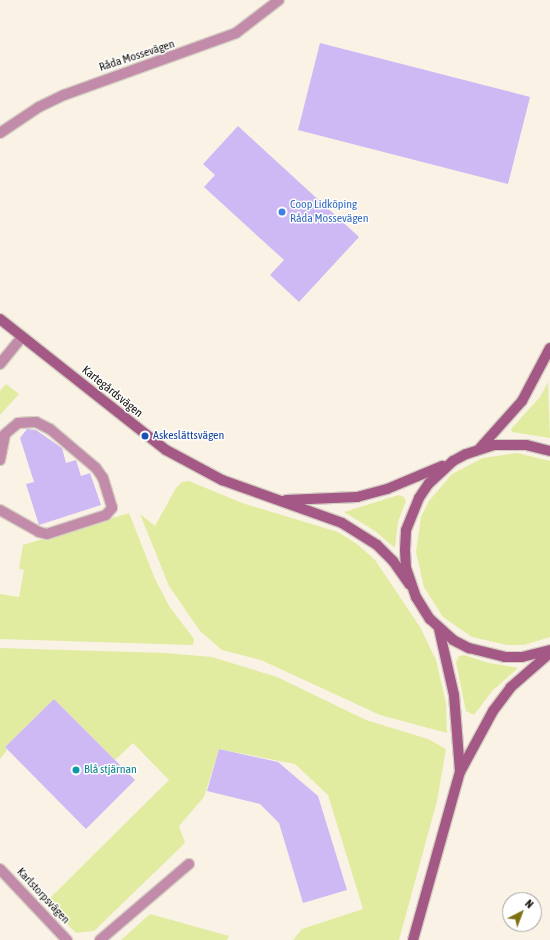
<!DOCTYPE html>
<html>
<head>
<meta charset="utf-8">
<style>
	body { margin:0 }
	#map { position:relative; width:550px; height:940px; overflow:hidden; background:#f9f2e5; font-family:"Asap Condensed",sans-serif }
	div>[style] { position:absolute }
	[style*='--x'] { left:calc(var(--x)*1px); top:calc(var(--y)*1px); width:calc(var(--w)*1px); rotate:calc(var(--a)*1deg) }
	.green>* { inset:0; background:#e1eca1 }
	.building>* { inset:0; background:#ceb9f5 }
	.roads { filter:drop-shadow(1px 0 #d5cfc3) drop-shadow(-1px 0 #d5cfc3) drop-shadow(0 1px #d5cfc3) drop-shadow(0 -1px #d5cfc3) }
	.lane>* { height:10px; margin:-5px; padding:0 5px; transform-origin:5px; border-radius:5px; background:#c18ba9 }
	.street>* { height:10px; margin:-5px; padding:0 5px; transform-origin:5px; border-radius:5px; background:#c18ba9 }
	.secondary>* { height:10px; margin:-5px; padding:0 5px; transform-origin:5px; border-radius:5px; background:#a45885 }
	.dots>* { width:11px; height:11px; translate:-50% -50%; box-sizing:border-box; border:2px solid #fff; border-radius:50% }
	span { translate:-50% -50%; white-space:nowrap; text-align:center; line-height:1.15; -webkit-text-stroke:3px #fff; paint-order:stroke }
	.street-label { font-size:12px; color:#171510 }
	.shop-label { font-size:12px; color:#366cbe }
	.left { translate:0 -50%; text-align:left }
	.transit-label { font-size:12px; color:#164399 }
	.culture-label { font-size:12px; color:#0d838f }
	.north { position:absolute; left:502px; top:892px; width:40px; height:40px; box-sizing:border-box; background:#fff; border:1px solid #a2a19f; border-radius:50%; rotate:42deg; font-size:11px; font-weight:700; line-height:16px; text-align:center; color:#171510 }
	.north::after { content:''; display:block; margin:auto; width:14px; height:18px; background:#7e7111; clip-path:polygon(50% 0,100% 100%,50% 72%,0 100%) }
</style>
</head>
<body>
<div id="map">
	<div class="green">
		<i style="clip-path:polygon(548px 382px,550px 438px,512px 432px,511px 429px,540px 397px)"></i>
		<i style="clip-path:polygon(6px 384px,19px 394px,0 415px,0 391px)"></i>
		<i style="clip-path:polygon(517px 453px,550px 461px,550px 637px,524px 645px,507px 645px,472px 637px,443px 617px,424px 587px,416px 552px,421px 517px,429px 501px,452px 474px,483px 458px)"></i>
		<i style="clip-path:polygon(189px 481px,242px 503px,338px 532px,357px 544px,375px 560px,420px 627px,436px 660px,446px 703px,447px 733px,380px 715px,261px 660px,222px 650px,200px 631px,169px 586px,140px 514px,155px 526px,176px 488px,182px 482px)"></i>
		<i style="clip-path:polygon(399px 495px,404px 497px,406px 501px,398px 522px,395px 548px,375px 531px,344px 512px)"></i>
		<i style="clip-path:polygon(129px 513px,155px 579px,169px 606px,194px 639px,193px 645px,0 639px,0 594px,19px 597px,24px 570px,19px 569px,23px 545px)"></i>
		<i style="clip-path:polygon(0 648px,165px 653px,212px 657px,277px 677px,366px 720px,428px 739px,446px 749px,437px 801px,399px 940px,293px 940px,302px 929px,363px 909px,328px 795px,295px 764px,219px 749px,204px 797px,179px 826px,185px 843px,94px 931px,76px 933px,46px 902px,169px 780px,133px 743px,115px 760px,54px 699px,5px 747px,7px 750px,0 759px)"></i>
		<i style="clip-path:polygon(464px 655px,489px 663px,518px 668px,492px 691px,474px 715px,466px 711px,456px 662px,459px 656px)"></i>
		<i style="clip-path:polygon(150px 914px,229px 936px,227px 940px,121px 940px)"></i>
	</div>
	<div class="building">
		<i style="clip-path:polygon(320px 43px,530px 97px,508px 184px,298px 130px)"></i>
		<i style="clip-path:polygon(238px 126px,359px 237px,299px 302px,270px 275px,284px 260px,204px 187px,215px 175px,203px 164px)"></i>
		<i style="clip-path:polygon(27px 429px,36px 430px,62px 448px,66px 463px,76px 460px,81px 476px,90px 473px,101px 505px,39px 525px,26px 484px,34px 482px,20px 438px)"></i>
		<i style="clip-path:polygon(54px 699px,135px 780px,86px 829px,5px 747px)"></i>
		<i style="clip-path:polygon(219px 749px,278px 762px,318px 796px,347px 890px,303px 903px,279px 823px,260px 804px,207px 791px)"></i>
	</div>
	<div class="roads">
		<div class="lane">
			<i style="--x:0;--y:460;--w:26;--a:-79"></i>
			<i style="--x:5;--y:434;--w:17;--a:-40"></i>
			<i style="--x:18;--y:423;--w:18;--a:-3"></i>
			<i style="--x:36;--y:422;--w:16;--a:27"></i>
			<i style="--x:50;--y:429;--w:60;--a:40.3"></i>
			<i style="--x:96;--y:468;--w:12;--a:55"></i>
			<i style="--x:103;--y:478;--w:31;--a:73"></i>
			<i style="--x:112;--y:508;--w:9;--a:131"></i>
			<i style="--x:106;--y:515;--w:62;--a:162.1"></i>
			<i style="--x:47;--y:534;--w:8;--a:-166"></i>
			<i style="--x:39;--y:532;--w:45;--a:-150.6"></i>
			<i style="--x:100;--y:940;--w:117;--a:-40.5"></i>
		</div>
		<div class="street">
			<i style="--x:0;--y:133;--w:47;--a:-33.7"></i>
			<i style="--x:39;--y:107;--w:28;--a:-26"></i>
			<i style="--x:64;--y:95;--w:183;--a:-19.8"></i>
			<i style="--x:236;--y:33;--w:54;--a:-37.5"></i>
			<i style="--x:0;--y:364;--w:35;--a:-51"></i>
			<i style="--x:0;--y:869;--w:98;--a:46.7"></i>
		</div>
		<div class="secondary">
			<i style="--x:0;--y:319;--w:211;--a:38.3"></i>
			<i style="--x:166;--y:450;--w:64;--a:28.2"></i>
			<i style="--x:222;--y:480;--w:127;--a:19.7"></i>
			<i style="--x:342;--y:523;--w:41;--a:32.2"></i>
			<i style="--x:377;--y:545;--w:23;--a:45"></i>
			<i style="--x:393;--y:561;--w:29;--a:55"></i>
			<i style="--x:480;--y:448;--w:63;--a:-48.2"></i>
			<i style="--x:522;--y:401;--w:60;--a:-62.2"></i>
			<i style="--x:550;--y:451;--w:25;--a:-166"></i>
			<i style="--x:526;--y:445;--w:32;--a:180"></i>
			<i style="--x:494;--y:445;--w:29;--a:162"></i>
			<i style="--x:466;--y:454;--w:15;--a:152"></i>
			<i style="--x:453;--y:461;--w:33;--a:137"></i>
			<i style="--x:429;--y:483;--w:18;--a:124"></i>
			<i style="--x:419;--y:498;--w:35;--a:112"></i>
			<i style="--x:406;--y:531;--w:19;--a:93"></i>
			<i style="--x:405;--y:550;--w:18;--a:87"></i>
			<i style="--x:406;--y:568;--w:31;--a:71"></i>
			<i style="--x:416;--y:597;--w:26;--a:58"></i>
			<i style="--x:430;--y:619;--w:31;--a:42"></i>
			<i style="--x:453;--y:640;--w:18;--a:27"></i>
			<i style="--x:469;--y:648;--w:36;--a:14"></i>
			<i style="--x:504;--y:657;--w:18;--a:0"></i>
			<i style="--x:522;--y:657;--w:29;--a:-14"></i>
			<i style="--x:286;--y:500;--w:71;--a:-2.4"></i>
			<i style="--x:357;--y:497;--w:31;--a:-15"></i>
			<i style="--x:387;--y:489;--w:60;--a:-22.7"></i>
			<i style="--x:439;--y:629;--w:68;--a:77.2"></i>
			<i style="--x:454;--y:695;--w:77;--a:85.5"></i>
			<i style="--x:413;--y:940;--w:174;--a:-74.4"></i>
			<i style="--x:460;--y:772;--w:69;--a:-61.6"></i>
			<i style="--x:493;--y:711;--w:30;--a:-53"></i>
			<i style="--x:511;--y:687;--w:52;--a:-41.1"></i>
		</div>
	</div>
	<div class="dots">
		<i style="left:282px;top:212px;background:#3f7fe0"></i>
		<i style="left:145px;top:436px;background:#1a4fb4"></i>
		<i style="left:76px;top:770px;background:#0f9aa8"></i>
	</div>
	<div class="street-label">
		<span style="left:137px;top:56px;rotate:-18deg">Råda Mossevägen</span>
		<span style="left:112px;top:392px;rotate:39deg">Kartegårdsvägen</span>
		<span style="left:43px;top:896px;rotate:47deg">Karlstorpsvägen</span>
	</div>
	<div class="shop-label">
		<span class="left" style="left:290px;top:212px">Coop Lidköping<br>Råda Mossevägen</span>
	</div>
	<div class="transit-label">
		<span class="left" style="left:153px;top:436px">Askeslättsvägen</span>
	</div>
	<div class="culture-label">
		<span class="left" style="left:84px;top:770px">Blå stjärnan</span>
	</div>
	<div class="north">N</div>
</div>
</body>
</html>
